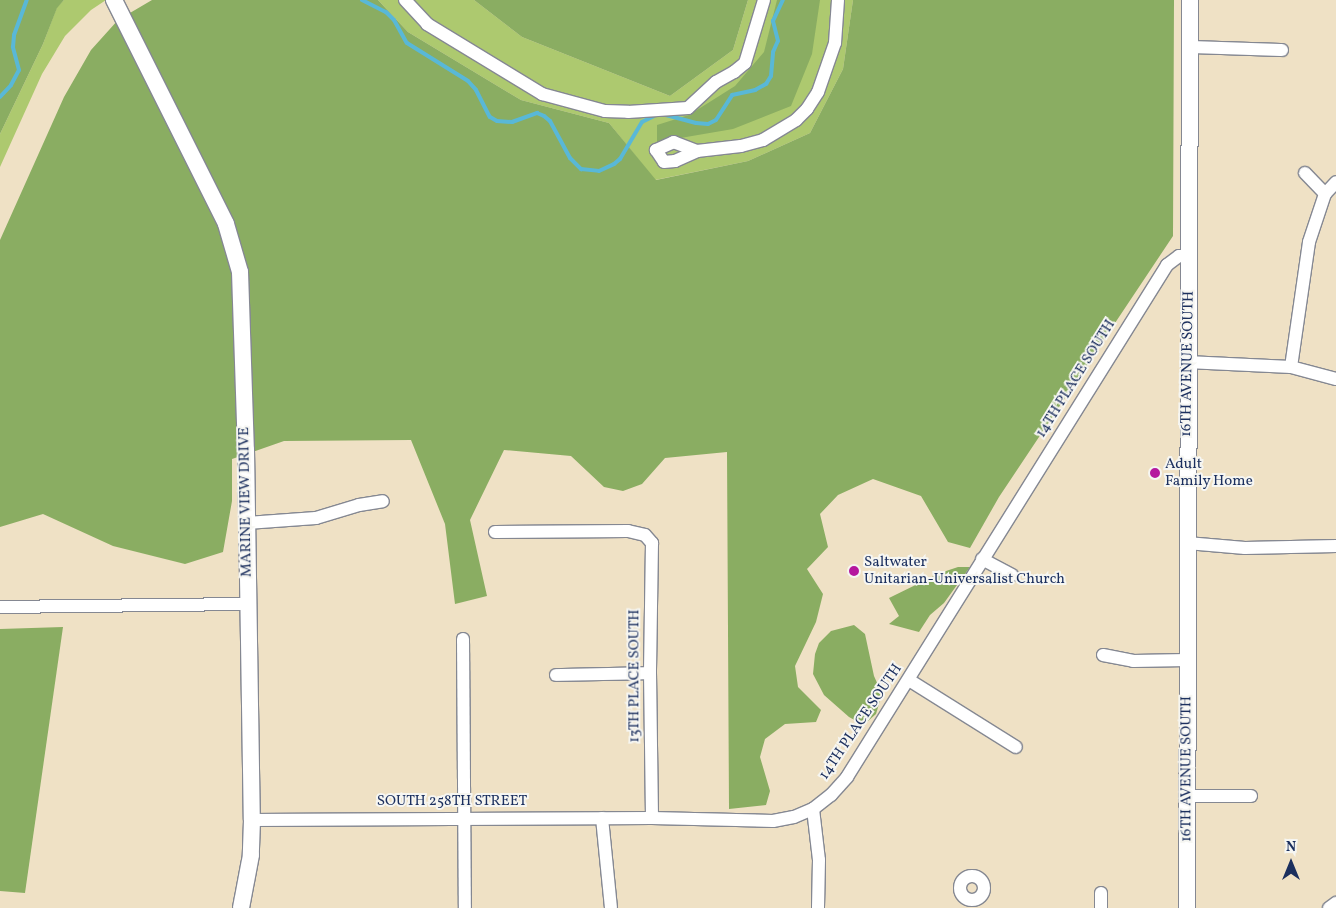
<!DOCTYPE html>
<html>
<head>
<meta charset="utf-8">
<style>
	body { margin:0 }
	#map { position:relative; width:1336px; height:908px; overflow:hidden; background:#efe1c5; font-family:Vollkorn,serif }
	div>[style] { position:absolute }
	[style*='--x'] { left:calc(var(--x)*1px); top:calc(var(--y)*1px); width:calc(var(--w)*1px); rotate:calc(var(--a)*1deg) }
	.green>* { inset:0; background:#adc96f }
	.forest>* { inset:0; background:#8aad62 }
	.stream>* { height:4px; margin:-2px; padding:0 2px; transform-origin:2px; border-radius:2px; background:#59b8d7 }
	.roads { filter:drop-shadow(1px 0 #858892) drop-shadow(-1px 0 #858892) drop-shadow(0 1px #858892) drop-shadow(0 -1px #858892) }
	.minor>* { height:12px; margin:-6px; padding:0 6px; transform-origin:6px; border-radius:6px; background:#fff }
	.minor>.ring { margin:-6px; padding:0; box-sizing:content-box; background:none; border:12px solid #fff; border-radius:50% }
	.major>* { height:16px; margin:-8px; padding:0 8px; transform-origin:8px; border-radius:8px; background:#fff }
	.dots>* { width:14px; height:14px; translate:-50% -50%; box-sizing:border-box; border:2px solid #f6f6f2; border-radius:50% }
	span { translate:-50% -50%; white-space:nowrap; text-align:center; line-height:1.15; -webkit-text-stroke:4px #f6f6f2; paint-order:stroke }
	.street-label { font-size:15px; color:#1b2f5e }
	.poi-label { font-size:15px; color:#1b2f5e }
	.left { translate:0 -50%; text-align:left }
	.north { position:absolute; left:1266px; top:838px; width:50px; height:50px; -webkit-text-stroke:4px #f6f6f2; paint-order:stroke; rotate:0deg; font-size:14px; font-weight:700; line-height:20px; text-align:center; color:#1b2f5e }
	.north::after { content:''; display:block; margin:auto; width:18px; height:22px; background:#1b2f5e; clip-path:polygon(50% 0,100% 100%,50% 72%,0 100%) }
</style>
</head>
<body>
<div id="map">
	<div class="green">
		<i style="clip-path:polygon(64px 0,106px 0,91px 10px,65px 36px,42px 74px,0 167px,0 134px,43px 44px,57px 7px)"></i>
		<i style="clip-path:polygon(378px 0,474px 0,522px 37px,670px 96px,733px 50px,748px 0,853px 0,843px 69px,810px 133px,748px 161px,655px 180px,609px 123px,521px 100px,408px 32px)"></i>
	</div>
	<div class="forest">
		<i style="clip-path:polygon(0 0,64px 0,57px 8px,43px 44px,0 134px)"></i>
		<i style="clip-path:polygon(152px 0,378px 0,408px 32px,521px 100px,609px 123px,656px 180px,748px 161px,810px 133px,843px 69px,853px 0,1174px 0,1173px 236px,999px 497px,970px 548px,948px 542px,921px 496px,873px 479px,838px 495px,820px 514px,828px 547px,807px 569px,823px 594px,816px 622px,795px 666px,798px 687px,821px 710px,816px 722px,785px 724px,765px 739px,760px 757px,770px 791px,766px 805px,729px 809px,727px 452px,665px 458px,642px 484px,623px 491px,604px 487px,571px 456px,504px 450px,470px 520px,487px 596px,455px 604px,445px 524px,411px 440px,284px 441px,232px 459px,232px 501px,223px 552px,185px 564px,113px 546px,43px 514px,0 527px,0 240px,64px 97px,91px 50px,118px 20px)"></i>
		<i style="clip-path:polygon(474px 0,748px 0,733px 50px,670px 96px,522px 37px)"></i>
		<i style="clip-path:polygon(777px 0,820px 0,812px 54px,791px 106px,733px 129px,657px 142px,657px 125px,689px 115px,735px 86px,764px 52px)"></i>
		<i style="clip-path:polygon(958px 567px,970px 567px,944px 603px,930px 615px,919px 632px,889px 624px,899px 616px,889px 598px,940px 573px)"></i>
		<i style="clip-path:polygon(854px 625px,865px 634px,874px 676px,882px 694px,876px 714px,868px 721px,860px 723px,849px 717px,824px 695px,813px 674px,815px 654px,819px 643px,831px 631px)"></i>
		<i style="clip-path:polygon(63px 627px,25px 893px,0 891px,0 629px)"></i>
	</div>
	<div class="stream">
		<i style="--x:362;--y:0;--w:27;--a:27"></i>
		<i style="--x:386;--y:12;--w:11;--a:45"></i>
		<i style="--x:394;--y:20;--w:26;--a:61"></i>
		<i style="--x:407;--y:43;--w:72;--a:31.9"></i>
		<i style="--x:468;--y:81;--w:12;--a:48"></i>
		<i style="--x:476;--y:90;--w:30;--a:63"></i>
		<i style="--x:490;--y:117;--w:8;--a:30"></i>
		<i style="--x:497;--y:121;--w:15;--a:4"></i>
		<i style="--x:512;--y:122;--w:27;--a:-20"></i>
		<i style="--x:537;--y:113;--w:8;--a:23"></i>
		<i style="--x:544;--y:116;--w:8;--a:40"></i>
		<i style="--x:550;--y:121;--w:42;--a:61.6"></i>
		<i style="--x:570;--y:158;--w:16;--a:45"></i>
		<i style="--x:581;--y:169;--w:18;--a:6"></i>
		<i style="--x:599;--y:171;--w:17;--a:-25"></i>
		<i style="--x:614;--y:164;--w:8;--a:-40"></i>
		<i style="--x:620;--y:159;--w:43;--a:-59.3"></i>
		<i style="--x:642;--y:122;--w:13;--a:-27"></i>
		<i style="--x:0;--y:97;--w:16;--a:-47"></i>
		<i style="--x:11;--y:85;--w:17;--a:-62"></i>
		<i style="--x:19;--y:70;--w:24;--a:-105"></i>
		<i style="--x:13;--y:47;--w:12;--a:-85"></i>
		<i style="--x:14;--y:35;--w:37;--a:-70"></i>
		<i style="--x:666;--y:115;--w:31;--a:15"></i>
		<i style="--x:696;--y:123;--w:12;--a:5"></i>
		<i style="--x:708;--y:124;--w:9;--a:-27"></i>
		<i style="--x:716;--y:120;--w:30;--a:-57"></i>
		<i style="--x:732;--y:95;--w:24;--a:-12"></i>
		<i style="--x:755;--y:90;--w:13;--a:-29"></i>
		<i style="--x:766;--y:84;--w:9;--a:-58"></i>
		<i style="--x:771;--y:76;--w:24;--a:-85"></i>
		<i style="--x:773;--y:52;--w:12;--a:-66"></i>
		<i style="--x:778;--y:41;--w:21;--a:-104"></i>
		<i style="--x:773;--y:21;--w:23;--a:-65"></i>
	</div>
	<div class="roads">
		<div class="minor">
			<i style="--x:405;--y:0;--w:33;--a:47"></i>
			<i style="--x:427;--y:24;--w:135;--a:31.3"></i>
			<i style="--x:542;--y:94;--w:65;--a:15.1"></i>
			<i style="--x:605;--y:111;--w:23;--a:2"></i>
			<i style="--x:628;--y:112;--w:60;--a:-3.8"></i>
			<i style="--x:688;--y:108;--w:38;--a:-43"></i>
			<i style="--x:716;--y:82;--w:21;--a:-29"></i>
			<i style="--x:734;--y:72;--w:14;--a:-39"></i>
			<i style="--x:745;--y:63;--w:66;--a:-73.2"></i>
			<i style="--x:1190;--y:47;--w:92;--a:1.9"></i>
			<i style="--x:697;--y:151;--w:25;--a:-159"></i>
			<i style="--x:674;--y:142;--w:20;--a:156"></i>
			<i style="--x:656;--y:150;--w:14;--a:56"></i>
			<i style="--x:664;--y:162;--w:11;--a:-5"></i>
			<i style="--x:675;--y:161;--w:24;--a:-24"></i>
			<i style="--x:697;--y:151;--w:44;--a:-6.5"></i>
			<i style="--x:741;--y:146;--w:23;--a:-15"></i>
			<i style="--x:763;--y:140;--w:39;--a:-31"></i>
			<i style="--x:796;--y:120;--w:16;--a:-45"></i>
			<i style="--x:807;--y:109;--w:20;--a:-57"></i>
			<i style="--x:818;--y:92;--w:52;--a:-70.9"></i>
			<i style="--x:835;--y:43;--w:43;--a:-86"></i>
			<i style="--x:1305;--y:173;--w:29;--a:46"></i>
			<i style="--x:1187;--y:362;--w:104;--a:2.8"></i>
			<i style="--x:1291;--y:367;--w:47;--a:14.9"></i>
			<i style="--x:1291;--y:367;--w:126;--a:-81.8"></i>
			<i style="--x:1309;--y:242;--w:51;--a:-71.6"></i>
			<i style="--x:1325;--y:194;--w:16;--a:-47"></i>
			<i style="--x:247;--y:523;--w:69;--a:-4.1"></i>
			<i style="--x:316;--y:518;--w:45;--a:-16.8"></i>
			<i style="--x:359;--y:505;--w:24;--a:-9"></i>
			<i style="--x:495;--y:532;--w:133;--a:-0.4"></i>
			<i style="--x:628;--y:531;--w:17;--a:13"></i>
			<i style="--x:645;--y:535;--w:11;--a:49"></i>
			<i style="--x:652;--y:543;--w:130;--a:90.9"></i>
			<i style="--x:650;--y:673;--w:145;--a:89.2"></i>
			<i style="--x:1187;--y:543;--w:58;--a:4.9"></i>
			<i style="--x:1245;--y:548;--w:91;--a:-1.3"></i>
			<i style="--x:982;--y:559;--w:34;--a:28"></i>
			<i style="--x:0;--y:607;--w:248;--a:-0.7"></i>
			<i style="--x:463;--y:639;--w:269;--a:89.6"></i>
			<i style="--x:1103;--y:655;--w:31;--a:11"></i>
			<i style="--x:1133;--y:661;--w:54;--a:-1.1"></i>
			<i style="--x:556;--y:675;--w:94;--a:-1.2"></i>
			<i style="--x:909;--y:680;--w:126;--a:32.1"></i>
			<i style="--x:1187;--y:796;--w:64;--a:0"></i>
			<i style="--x:813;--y:809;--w:51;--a:83.3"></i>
			<i style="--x:819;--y:860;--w:48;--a:91.2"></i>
			<i style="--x:602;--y:818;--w:90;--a:84.3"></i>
			<i style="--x:252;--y:820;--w:400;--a:-0.3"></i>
			<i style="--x:652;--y:818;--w:121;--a:1.4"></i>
			<i style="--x:773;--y:821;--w:21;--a:-11"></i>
			<i style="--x:794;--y:817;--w:21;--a:-23"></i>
			<i style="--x:813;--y:809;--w:23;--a:-38"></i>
			<i style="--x:831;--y:795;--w:24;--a:-48"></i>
			<i style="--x:847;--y:777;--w:604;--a:-57.99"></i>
			<i style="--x:1167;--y:265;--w:15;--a:-37"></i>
			<i style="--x:1179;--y:256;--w:11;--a:0"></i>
			<i class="ring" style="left:960px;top:876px;width:12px;height:12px"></i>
			<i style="--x:1101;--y:908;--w:15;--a:-90"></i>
			<i style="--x:1329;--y:908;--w:9;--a:-36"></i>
		</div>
		<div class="major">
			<i style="--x:114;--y:0;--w:250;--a:63.4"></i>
			<i style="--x:226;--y:224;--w:50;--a:73.7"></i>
			<i style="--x:240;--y:272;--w:178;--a:88.1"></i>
			<i style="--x:246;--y:450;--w:370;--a:89.1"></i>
			<i style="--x:252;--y:820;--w:35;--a:92"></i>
			<i style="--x:251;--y:855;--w:54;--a:100.7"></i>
			<i style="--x:1187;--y:908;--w:908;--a:-89.81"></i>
		</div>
	</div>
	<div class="dots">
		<i style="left:1155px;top:473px;background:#b5179e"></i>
		<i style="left:854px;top:571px;background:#b5179e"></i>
	</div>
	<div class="street-label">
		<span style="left:1188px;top:364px;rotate:-89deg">16TH AVENUE SOUTH</span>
		<span style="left:1076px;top:379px;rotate:-58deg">14TH PLACE SOUTH</span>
		<span style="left:246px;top:502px;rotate:-91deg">MARINE VIEW DRIVE</span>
		<span style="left:635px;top:676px;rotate:-90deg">13TH PLACE SOUTH</span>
		<span style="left:861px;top:722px;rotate:-56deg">14TH PLACE SOUTH</span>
		<span style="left:1187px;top:769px;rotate:-90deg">16TH AVENUE SOUTH</span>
		<span style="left:452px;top:802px">SOUTH 258TH STREET</span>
	</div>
	<div class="poi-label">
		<span class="left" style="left:1165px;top:473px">Adult<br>Family Home</span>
		<span class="left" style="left:864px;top:571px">Saltwater<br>Unitarian-Universalist Church</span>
	</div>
	<div class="north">N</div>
</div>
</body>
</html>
